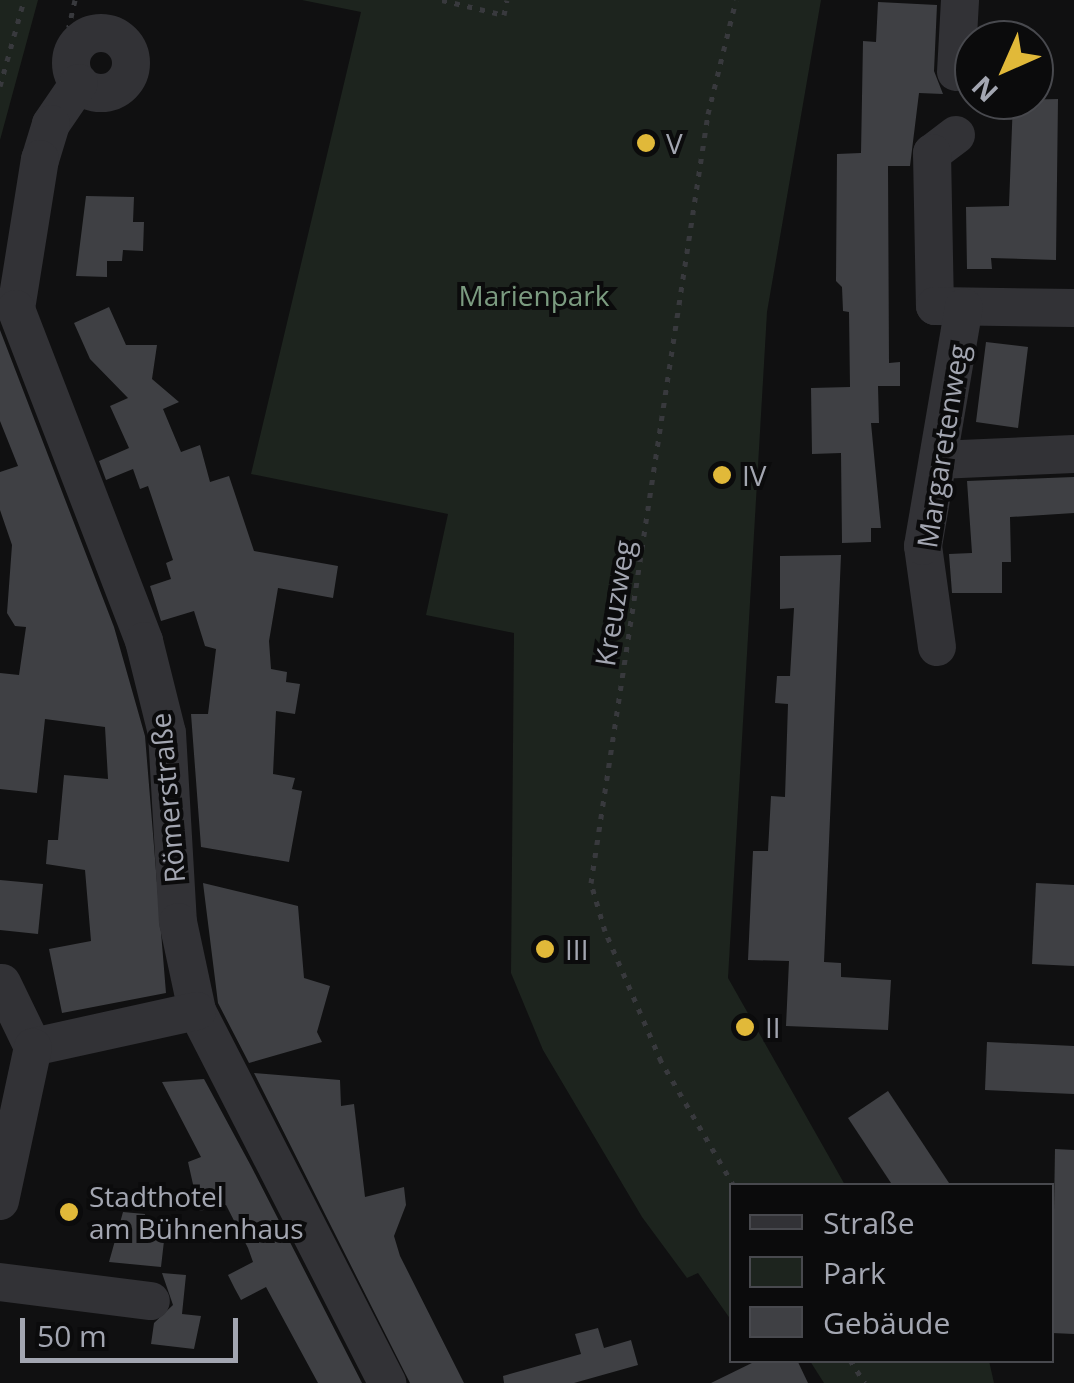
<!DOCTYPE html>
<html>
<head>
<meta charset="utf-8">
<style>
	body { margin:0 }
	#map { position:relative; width:1074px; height:1383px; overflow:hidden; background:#101011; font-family:"Open Sans",sans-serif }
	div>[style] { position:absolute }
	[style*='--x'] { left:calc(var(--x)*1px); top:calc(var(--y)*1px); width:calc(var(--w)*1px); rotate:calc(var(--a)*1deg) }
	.green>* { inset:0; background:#1d241e }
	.building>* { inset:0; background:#3f4044 }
	.path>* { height:5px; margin-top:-2.5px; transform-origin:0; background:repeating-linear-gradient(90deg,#38393d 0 5px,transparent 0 13px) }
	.minor>* { height:38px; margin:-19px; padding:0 19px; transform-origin:19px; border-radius:19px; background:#323236 }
	.minor>.ring { margin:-19px; padding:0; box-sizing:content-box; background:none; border:38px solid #323236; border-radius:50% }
	.dots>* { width:28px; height:28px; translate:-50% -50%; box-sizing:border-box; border:5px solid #0b0b0c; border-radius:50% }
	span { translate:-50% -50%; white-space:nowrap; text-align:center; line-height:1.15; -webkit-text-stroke:8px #0b0b0c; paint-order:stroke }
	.poi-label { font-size:28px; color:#a3a6b1 }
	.left { translate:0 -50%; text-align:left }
	.park-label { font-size:28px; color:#7b9b80 }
	.street-label { font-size:28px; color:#a3a6b1 }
	.legend { position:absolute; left:729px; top:1183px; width:325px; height:180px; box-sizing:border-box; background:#0b0b0c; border:2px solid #48494e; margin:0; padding:12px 18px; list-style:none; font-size:30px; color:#a3a6b1 }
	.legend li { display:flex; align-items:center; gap:20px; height:50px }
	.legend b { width:50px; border:2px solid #48494e }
	.north { position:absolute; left:954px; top:20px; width:100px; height:100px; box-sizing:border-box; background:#0b0b0c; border:2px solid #48494e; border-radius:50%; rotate:225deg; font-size:28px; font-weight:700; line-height:40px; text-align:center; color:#a3a6b1 }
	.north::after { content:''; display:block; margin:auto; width:35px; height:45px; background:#e1b939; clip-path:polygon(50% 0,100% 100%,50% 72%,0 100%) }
	.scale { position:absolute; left:20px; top:1318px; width:218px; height:45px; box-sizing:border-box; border:5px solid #a3a6b1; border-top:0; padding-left:12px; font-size:30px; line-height:35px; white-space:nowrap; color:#a3a6b1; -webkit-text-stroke:8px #0b0b0c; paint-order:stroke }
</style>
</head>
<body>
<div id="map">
	<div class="green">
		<i style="clip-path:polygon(0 0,38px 0,0 140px)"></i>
		<i style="clip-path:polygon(302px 0,821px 0,767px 312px,728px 978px,845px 1185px,732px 1186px,731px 1320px,698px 1273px,687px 1278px,642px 1217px,543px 1050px,511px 973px,514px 633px,426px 615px,448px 514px,251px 474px,361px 12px)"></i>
		<i style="clip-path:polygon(810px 1361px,989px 1361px,994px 1383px,824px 1383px)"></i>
	</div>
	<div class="building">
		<i style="clip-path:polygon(878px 2px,937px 5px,934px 71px,943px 94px,919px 93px,910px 166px,888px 166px,889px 363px,900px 362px,900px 386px,878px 386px,879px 423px,871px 423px,881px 528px,871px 528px,871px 542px,842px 543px,841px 453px,812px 454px,811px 388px,850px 387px,849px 312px,843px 311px,842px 287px,836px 281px,837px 154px,861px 153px,863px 41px,876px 42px)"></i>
		<i style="clip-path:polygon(1058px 99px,1056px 260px,991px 258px,992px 269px,967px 269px,966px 207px,1009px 206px,1013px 100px)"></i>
		<i style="clip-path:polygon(86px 196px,134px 197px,133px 222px,144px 222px,143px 251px,123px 250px,122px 261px,107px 261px,107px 277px,76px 276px)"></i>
		<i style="clip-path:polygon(109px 307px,126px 345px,157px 345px,152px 379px,179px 402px,163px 409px,181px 452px,200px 445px,210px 482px,229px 476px,254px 551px,338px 566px,333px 598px,278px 588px,269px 641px,271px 669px,287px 672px,286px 682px,300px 684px,295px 714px,276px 711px,273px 774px,295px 778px,292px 789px,302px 791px,289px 862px,201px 847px,191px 714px,208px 714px,216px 649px,205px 646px,194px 611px,161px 621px,150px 586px,171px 579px,166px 563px,173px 560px,148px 486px,140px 489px,133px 469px,106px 480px,99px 461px,129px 448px,110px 406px,128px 398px,90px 359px,74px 323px)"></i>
		<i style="clip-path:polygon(0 330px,114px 627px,145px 736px,166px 993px,62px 1013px,49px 949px,91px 941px,85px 870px,46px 864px,48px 840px,58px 840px,64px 775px,108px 779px,105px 727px,45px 719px,37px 793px,0 789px,0 673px,19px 675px,26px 627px,15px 626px,7px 613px,12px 545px,0 510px,0 472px,18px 466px,0 421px)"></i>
		<i style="clip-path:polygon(986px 342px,1028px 347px,1018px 428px,976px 422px)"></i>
		<i style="clip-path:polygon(1074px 477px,1074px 513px,1010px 517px,1011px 562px,1002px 562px,1002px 593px,952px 593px,949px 554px,972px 553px,967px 481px)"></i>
		<i style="clip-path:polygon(841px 555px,824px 962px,841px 963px,841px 977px,891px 980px,888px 1030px,786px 1026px,789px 961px,748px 960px,753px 851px,768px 851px,771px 796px,785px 797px,788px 704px,775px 703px,777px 676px,790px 676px,794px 608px,780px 609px,780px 556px)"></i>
		<i style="clip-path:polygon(0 880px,43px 884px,38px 934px,0 930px)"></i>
		<i style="clip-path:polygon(203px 883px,298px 906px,304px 978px,330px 986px,317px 1032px,322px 1042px,249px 1063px,218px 1003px)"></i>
		<i style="clip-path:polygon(1036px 883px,1074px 885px,1074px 966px,1032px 964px)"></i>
		<i style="clip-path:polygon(987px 1042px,1074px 1046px,1074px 1094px,985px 1090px)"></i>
		<i style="clip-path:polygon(254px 1073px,340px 1080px,341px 1106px,354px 1104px,365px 1197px,404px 1187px,406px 1205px,394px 1236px,400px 1256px,464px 1383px,410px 1383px)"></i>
		<i style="clip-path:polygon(204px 1079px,251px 1166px,362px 1383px,318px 1383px,266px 1287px,241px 1300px,235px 1289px,228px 1275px,253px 1262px,248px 1248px,226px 1205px,199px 1211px,188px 1162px,201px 1157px,162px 1082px)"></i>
		<i style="clip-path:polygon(888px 1091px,951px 1186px,893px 1186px,848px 1118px)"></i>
		<i style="clip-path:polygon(1055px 1149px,1074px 1150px,1074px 1334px,1052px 1333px)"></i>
		<i style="clip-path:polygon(123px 1212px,145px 1214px,143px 1239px,164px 1241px,161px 1267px,109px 1262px)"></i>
		<i style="clip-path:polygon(162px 1273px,186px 1275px,182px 1314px,201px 1316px,194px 1349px,151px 1344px,154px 1323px,173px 1305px)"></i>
		<i style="clip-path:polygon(598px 1328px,604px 1348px,631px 1340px,638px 1365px,574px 1383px,504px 1383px,503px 1376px,581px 1354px,575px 1334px)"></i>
		<i style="clip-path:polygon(758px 1360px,797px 1360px,808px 1383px,711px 1383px)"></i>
	</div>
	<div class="path">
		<i style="--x:75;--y:0;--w:28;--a:103"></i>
		<i style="--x:69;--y:27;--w:19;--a:62"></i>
		<i style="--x:442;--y:0;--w:64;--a:13.6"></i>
		<i style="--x:504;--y:15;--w:15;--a:-79"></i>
		<i style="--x:0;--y:86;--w:89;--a:-74.4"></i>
		<i style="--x:734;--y:1186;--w:145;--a:-120.3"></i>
		<i style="--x:661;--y:1061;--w:142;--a:-113.3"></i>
		<i style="--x:605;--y:931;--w:50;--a:-106.3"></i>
		<i style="--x:591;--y:883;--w:778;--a:-81.35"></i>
		<i style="--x:708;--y:114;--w:117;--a:-76.2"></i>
		<i style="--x:850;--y:1360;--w:27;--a:57"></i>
	</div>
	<div class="minor">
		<i class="ring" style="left:71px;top:33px;width:22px;height:22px"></i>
		<i style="--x:956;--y:72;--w:72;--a:-86.8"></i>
		<i style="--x:79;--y:83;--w:50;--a:124.3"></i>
		<i style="--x:51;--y:124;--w:37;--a:107"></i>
		<i style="--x:40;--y:159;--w:152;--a:99.1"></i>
		<i style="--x:16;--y:309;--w:356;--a:68.9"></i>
		<i style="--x:144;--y:641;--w:95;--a:76"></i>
		<i style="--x:167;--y:733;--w:189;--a:86.7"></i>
		<i style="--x:178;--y:922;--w:91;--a:77.9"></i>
		<i style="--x:197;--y:1011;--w:418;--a:62.9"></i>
		<i style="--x:956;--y:135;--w:30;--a:143"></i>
		<i style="--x:932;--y:153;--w:153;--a:88.9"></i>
		<i style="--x:935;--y:306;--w:139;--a:0.8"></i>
		<i style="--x:938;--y:460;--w:136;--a:-2.5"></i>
		<i style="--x:937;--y:647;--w:102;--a:-97.9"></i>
		<i style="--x:923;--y:546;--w:242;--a:-80.3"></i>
		<i style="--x:2;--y:983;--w:71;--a:64.2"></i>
		<i style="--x:33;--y:1047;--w:168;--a:-12.4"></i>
		<i style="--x:0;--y:1201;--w:157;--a:-77.9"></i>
		<i style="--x:0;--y:1282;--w:152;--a:7.2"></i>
	</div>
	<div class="dots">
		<i style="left:646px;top:143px;background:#e1b939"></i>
		<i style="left:722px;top:475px;background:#e1b939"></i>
		<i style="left:545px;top:949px;background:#e1b939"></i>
		<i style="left:745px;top:1027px;background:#e1b939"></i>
		<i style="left:69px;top:1212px;background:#e1b939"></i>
	</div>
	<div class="poi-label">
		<span class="left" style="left:666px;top:143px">V</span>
		<span class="left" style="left:742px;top:475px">IV</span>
		<span class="left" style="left:565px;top:949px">III</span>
		<span class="left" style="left:765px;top:1027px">II</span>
		<span class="left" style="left:89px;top:1212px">Stadthotel<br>am Bühnenhaus</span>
	</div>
	<div class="park-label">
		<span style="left:534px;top:295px">Marienpark</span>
	</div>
	<div class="street-label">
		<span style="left:942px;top:446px;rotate:-81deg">Margaretenweg</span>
		<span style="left:614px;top:603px;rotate:-81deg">Kreuzweg</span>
		<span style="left:167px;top:798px;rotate:-95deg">Römerstraße</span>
	</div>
	<ul class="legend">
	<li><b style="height:12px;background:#323236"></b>Straße</li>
	<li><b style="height:28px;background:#1d241e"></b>Park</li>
	<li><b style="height:28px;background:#3f4044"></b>Gebäude</li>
	</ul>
	<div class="north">N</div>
	<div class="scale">50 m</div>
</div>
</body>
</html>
